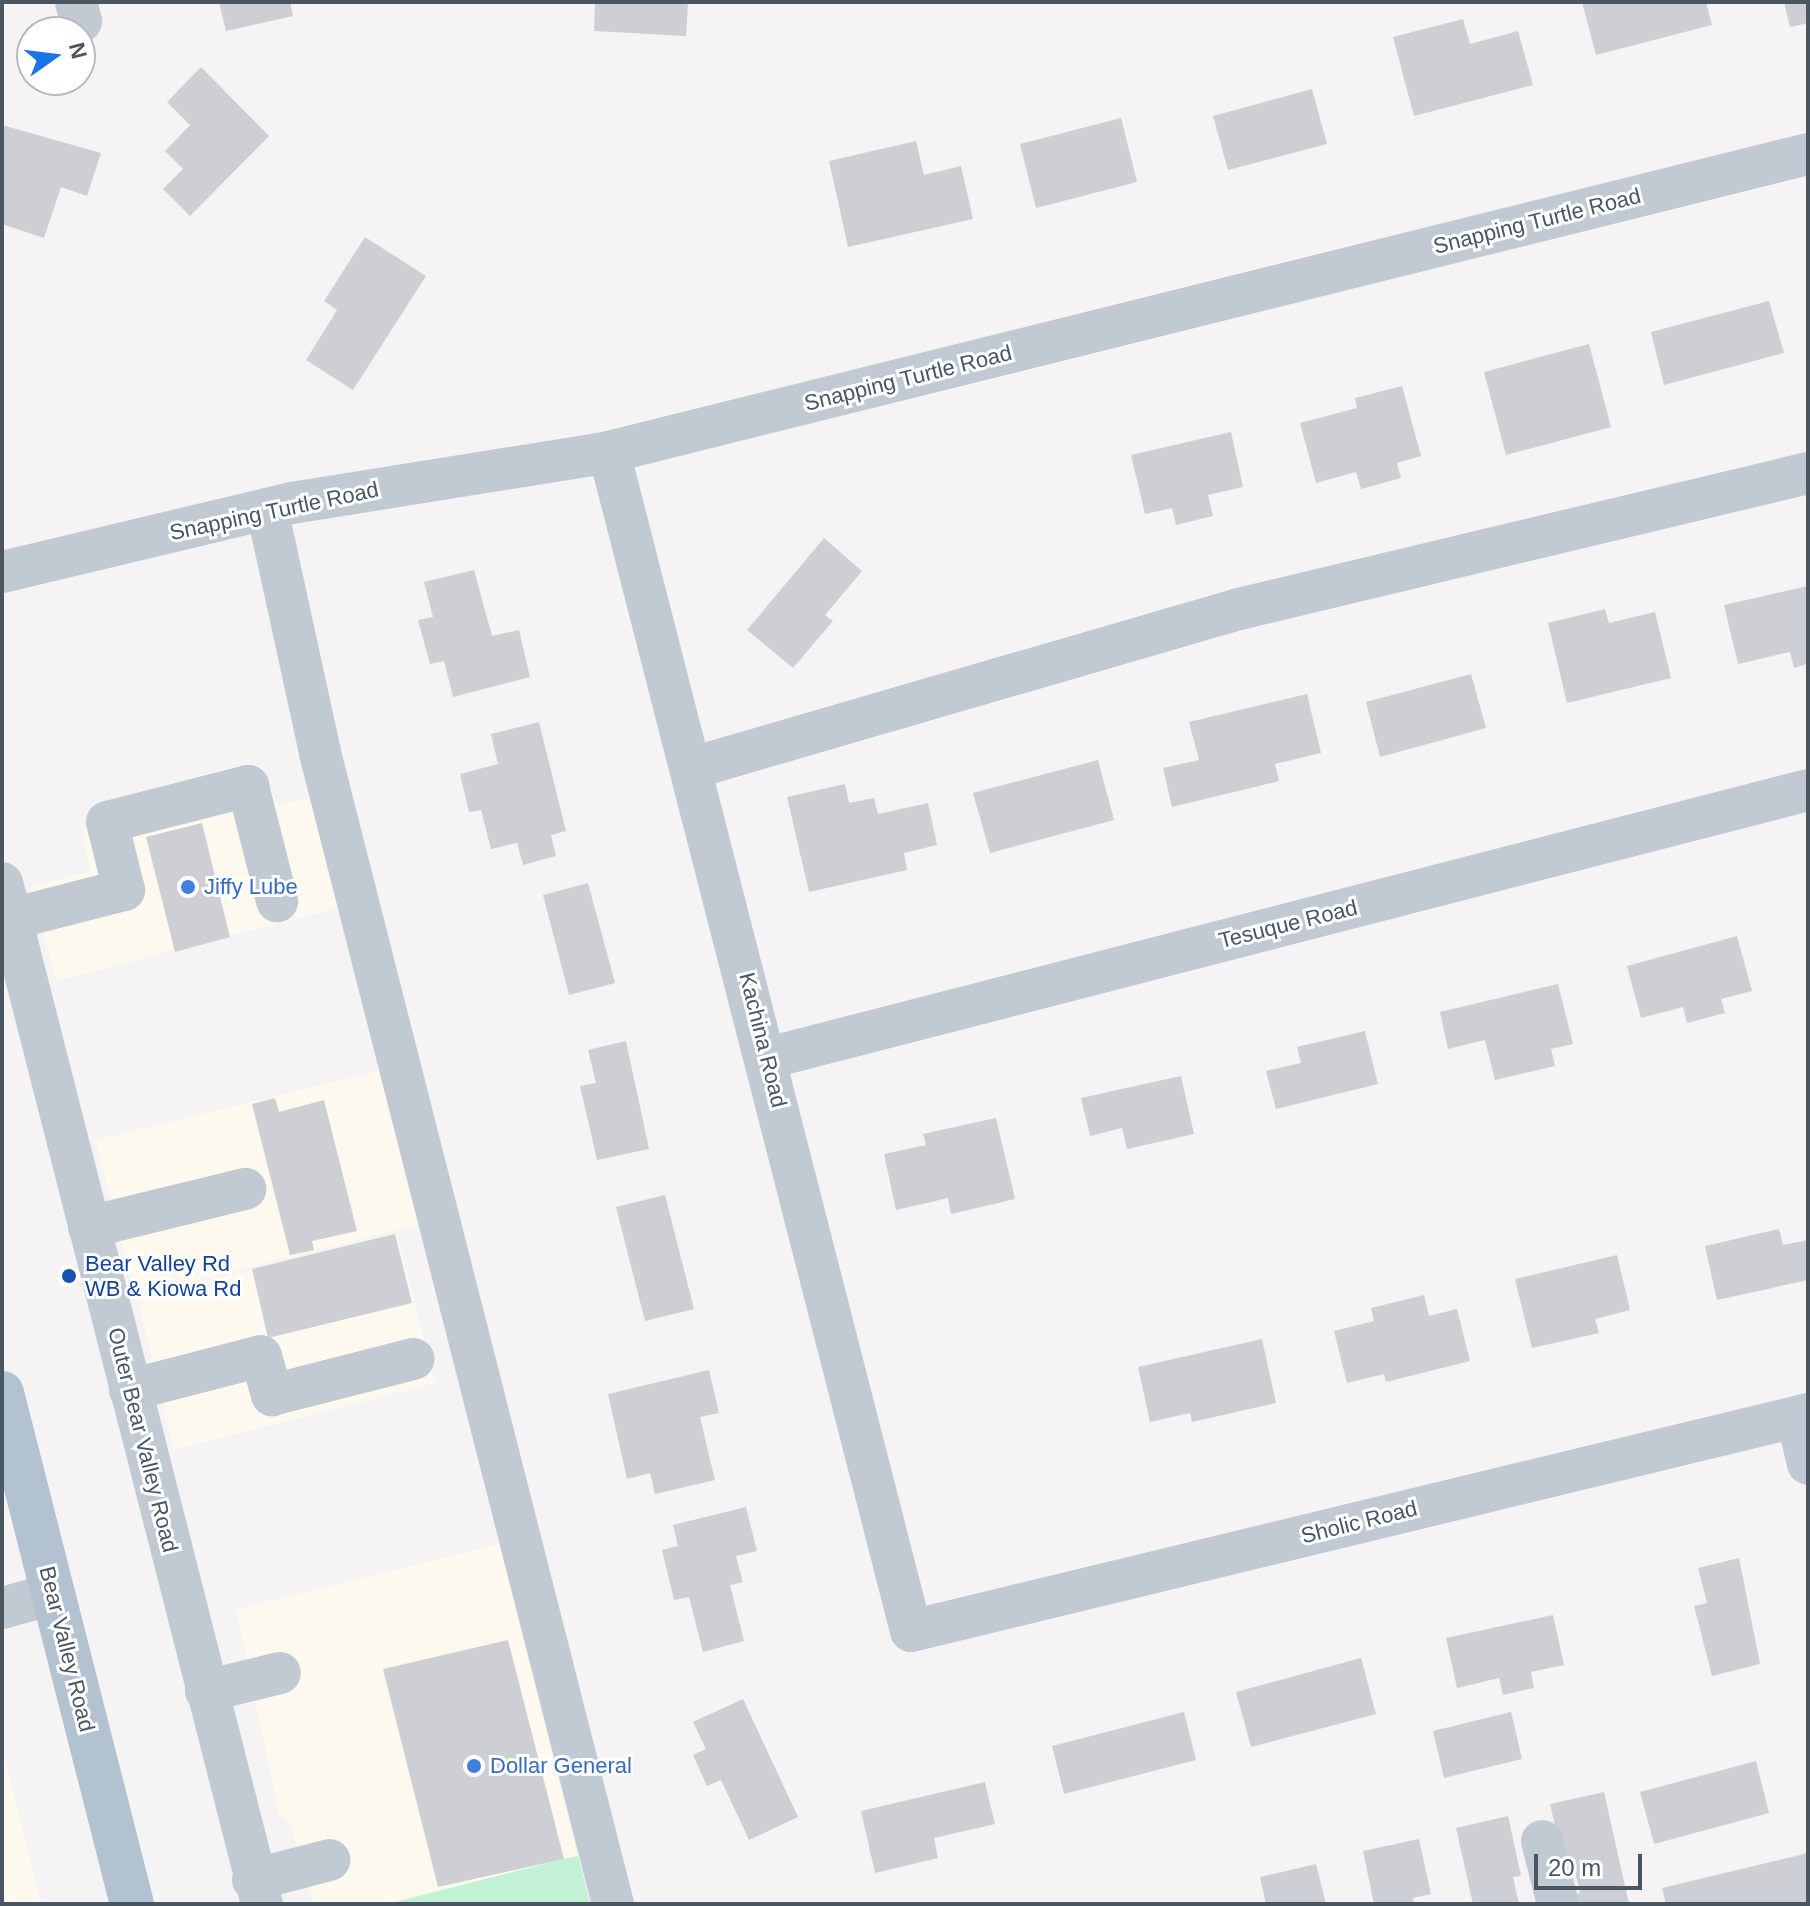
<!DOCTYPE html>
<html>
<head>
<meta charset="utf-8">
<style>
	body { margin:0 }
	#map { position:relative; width:1810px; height:1906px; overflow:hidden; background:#f5f3f3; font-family:Arial,sans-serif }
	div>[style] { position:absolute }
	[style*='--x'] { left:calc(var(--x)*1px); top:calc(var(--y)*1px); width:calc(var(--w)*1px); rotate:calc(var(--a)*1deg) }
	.commercial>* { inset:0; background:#fdf9ef }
	.green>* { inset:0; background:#c3f1d5 }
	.building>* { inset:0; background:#cdcfd5 }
	.minor>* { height:42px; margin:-21px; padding:0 21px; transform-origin:21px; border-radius:21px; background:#c1cad2 }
	.major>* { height:44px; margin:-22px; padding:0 22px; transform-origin:22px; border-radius:22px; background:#b3c2d1 }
	.dots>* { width:22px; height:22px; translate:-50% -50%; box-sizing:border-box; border:4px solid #fff; border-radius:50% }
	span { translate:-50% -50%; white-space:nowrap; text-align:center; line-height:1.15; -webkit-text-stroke:6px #fff; paint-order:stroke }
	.street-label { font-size:22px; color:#4a5661 }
	.shop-label { font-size:22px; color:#366cbe }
	.left { translate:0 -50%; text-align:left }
	.transit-label { font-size:22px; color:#164399 }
	.frame { position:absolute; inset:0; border:4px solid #4a5661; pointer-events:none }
	.north { position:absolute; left:16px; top:16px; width:80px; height:80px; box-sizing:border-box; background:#fff; border:2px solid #b7bbc0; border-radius:50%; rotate:76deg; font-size:22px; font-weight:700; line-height:32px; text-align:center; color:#4a5661 }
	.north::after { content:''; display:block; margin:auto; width:28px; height:36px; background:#1a73e8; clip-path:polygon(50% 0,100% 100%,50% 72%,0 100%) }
	.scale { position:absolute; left:1534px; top:1854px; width:108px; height:36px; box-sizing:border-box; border:4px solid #4a5661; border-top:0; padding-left:10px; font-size:24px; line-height:28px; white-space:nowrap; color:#4a5661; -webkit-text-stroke:6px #fff; paint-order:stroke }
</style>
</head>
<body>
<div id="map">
	<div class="commercial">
		<i style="clip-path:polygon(238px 766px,267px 780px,278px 806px,313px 796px,342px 907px,56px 981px,30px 887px,91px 871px,83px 841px,89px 811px,115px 798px)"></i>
		<i style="clip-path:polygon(383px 1070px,423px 1224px,135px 1296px,95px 1140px)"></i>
		<i style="clip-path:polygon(397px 1234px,435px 1383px,174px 1450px,137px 1298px)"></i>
		<i style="clip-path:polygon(499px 1544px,578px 1856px,386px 1904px,314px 1904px,289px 1821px,279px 1815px,236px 1609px)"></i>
		<i style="clip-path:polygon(2px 1746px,42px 1904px,2px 1904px)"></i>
	</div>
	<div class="green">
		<i style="clip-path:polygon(578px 1856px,590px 1904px,387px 1904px,564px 1859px)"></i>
	</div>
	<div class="building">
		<i style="clip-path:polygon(219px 2px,290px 2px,293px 16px,226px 31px)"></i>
		<i style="clip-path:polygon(595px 2px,688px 2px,686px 36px,594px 31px)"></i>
		<i style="clip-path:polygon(1582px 2px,1706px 2px,1712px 25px,1596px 55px)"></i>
		<i style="clip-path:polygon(1784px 2px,1808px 2px,1808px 23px,1790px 27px)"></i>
		<i style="clip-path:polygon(1463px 19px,1470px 44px,1518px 31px,1533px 85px,1414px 116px,1393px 37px)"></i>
		<i style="clip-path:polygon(201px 67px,269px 136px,190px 216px,163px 189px,183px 169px,165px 151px,190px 125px,167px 102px)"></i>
		<i style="clip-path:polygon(1312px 89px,1327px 144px,1228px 170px,1213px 116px)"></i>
		<i style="clip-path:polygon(1121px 118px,1137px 182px,1036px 208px,1020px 144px)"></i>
		<i style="clip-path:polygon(2px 125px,101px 153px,87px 196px,61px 187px,44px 238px,2px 224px)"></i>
		<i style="clip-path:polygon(916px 141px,924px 175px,961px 166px,973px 219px,848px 247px,829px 161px)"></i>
		<i style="clip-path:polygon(365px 237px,426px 276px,353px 390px,306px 360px,337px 310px,324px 301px)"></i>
		<i style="clip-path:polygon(1769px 301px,1784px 353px,1664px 385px,1651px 332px)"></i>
		<i style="clip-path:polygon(1589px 344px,1611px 427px,1506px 455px,1484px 372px)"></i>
		<i style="clip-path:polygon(1402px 386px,1421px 456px,1397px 463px,1401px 478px,1361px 489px,1356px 472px,1316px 483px,1300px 423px,1357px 408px,1355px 398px)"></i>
		<i style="clip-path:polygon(1231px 432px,1243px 487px,1208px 495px,1213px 516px,1176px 525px,1172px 508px,1145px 514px,1131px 455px)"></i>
		<i style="clip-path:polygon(824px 538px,862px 571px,825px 615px,833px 621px,793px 668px,747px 630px)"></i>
		<i style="clip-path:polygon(474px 570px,492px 636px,519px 630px,530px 677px,453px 697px,444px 661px,430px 664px,418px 620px,433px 617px,424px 582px)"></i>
		<i style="clip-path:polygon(1808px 586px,1808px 664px,1794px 668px,1790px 652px,1738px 664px,1724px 605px)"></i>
		<i style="clip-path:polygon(1605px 609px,1609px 623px,1655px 612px,1671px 678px,1567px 703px,1548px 623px)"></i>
		<i style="clip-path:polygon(1471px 674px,1486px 728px,1380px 757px,1366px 702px)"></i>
		<i style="clip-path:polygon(1307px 694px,1321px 753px,1275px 764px,1279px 781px,1172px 807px,1163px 768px,1199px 760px,1189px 722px)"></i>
		<i style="clip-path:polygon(539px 722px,566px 831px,551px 835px,556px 856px,523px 865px,517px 843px,491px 849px,481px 810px,469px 812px,460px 774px,498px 764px,491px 734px)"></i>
		<i style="clip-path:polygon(1098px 760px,1114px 820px,990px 853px,973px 793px)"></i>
		<i style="clip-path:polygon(845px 784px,849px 803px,874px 798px,878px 814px,928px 803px,937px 845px,904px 853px,907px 870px,809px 892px,787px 797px)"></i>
		<i style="clip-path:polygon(202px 823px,230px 937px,175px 952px,146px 837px)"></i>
		<i style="clip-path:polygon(588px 883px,615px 983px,569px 995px,543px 895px)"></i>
		<i style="clip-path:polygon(1737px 936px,1752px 991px,1721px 999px,1725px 1013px,1687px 1023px,1683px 1007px,1641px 1018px,1627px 966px)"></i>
		<i style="clip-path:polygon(1558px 984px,1573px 1044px,1551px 1049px,1555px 1066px,1495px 1080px,1485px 1040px,1448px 1049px,1440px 1012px)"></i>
		<i style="clip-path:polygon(1365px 1031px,1378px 1084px,1276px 1109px,1266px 1071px,1301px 1063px,1297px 1047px)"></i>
		<i style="clip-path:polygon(626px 1041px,649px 1149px,597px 1160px,580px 1086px,596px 1083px,588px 1050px)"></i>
		<i style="clip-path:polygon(1181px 1076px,1194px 1134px,1127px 1149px,1122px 1128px,1090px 1136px,1081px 1098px)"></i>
		<i style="clip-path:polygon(275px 1098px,279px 1112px,324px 1100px,357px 1231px,312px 1241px,314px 1250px,290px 1255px,252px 1104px)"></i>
		<i style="clip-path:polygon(996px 1118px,1015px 1199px,951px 1214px,948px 1198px,896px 1210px,884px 1154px,926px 1145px,923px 1134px)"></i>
		<i style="clip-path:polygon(665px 1195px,694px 1309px,645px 1321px,616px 1207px)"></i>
		<i style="clip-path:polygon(1779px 1229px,1783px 1245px,1808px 1240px,1808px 1280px,1717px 1300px,1705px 1246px)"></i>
		<i style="clip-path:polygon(395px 1234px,412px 1303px,268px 1338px,252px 1269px)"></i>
		<i style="clip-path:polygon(1617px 1255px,1630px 1310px,1595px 1319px,1599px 1333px,1532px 1348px,1515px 1279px)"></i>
		<i style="clip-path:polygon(1424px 1295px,1429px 1316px,1457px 1309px,1470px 1361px,1386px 1382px,1384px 1374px,1347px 1383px,1334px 1331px,1374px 1321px,1371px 1308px)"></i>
		<i style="clip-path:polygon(1262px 1339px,1276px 1403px,1192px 1422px,1190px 1413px,1150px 1422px,1138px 1367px)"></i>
		<i style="clip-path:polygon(709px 1370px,719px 1413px,700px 1417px,715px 1480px,655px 1494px,650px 1473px,627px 1479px,608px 1394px)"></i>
		<i style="clip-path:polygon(746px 1507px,757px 1551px,736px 1556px,743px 1582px,730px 1585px,744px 1641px,703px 1652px,689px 1597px,674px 1600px,662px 1550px,678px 1546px,673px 1525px)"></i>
		<i style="clip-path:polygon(1739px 1558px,1760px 1664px,1712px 1676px,1694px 1606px,1707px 1603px,1698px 1568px)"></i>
		<i style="clip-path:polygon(1553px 1615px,1564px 1665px,1531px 1672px,1534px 1688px,1503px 1695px,1499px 1678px,1457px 1688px,1446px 1638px)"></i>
		<i style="clip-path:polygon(508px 1640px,564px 1859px,438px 1887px,383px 1669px)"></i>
		<i style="clip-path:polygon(1361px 1658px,1376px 1714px,1251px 1747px,1236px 1692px)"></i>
		<i style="clip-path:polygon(743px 1699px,798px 1817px,749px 1840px,721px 1780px,707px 1786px,693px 1755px,706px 1749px,693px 1722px)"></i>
		<i style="clip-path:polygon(1184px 1712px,1196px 1760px,1064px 1794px,1052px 1746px)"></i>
		<i style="clip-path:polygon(1511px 1712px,1522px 1759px,1444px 1778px,1433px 1731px)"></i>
		<i style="clip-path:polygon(1756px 1761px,1769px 1813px,1654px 1844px,1640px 1792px)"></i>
		<i style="clip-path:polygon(985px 1782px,995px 1824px,934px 1838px,938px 1858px,875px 1873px,861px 1811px)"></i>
		<i style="clip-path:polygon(1604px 1792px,1629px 1904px,1573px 1904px,1571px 1895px,1580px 1893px,1572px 1859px,1563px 1862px,1550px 1804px)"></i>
		<i style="clip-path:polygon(1508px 1816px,1521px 1876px,1513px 1877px,1519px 1904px,1473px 1904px,1456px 1828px)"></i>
		<i style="clip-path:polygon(1419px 1839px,1431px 1894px,1413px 1898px,1414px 1904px,1374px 1904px,1363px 1851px)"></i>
		<i style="clip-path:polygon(1808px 1853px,1808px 1904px,1666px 1904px,1662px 1888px)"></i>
		<i style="clip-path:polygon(1316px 1864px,1326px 1904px,1266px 1904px,1260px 1877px)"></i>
	</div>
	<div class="minor">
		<i style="--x:76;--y:2;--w:20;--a:75"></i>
		<i style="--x:609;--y:452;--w:1217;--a:75.63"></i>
		<i style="--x:911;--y:1631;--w:923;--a:-13.6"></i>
		<i style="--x:267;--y:509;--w:250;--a:77.7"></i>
		<i style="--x:320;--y:753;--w:1188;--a:75.72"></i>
		<i style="--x:2;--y:572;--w:298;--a:-13.4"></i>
		<i style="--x:292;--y:503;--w:321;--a:-9.1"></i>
		<i style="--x:609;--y:452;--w:1235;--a:-13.96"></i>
		<i style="--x:692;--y:768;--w:570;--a:-16.21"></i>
		<i style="--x:1239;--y:609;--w:585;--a:-13.44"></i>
		<i style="--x:2;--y:883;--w:1054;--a:75.71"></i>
		<i style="--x:11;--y:919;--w:117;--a:-14.4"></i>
		<i style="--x:124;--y:890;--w:70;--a:-104"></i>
		<i style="--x:107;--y:822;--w:146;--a:-14.3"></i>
		<i style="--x:248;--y:786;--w:119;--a:75.8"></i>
		<i style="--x:768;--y:1058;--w:1074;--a:-14.45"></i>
		<i style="--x:89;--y:1227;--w:161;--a:-13.7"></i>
		<i style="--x:130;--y:1390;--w:135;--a:-14.5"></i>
		<i style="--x:261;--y:1356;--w:41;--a:74.2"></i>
		<i style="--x:272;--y:1395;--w:146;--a:-14.3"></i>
		<i style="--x:1797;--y:1417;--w:48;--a:76.8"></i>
		<i style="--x:2;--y:1608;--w:53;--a:-15.4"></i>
		<i style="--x:206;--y:1691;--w:76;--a:-13.7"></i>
		<i style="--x:1542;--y:1841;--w:65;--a:75.7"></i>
		<i style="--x:253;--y:1880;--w:79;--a:-14.7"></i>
	</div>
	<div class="major">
		<i style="--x:2;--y:1393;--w:527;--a:75.73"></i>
	</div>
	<div class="dots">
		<i style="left:188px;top:887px;background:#3f7fe0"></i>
		<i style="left:69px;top:1276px;background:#1a4fb4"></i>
		<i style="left:474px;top:1766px;background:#3f7fe0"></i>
	</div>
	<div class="street-label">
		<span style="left:1537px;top:221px;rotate:-14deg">Snapping Turtle Road</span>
		<span style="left:908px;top:378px;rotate:-14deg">Snapping Turtle Road</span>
		<span style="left:274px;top:511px;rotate:-12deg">Snapping Turtle Road</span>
		<span style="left:1288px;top:924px;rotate:-14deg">Tesuque Road</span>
		<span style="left:763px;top:1040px;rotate:76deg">Kachina Road</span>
		<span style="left:143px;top:1440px;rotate:76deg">Outer Bear Valley Road</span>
		<span style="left:1359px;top:1522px;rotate:-14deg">Sholic Road</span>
		<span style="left:67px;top:1649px;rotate:76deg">Bear Valley Road</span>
	</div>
	<div class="shop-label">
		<span class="left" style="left:204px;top:887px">Jiffy Lube</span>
		<span class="left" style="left:490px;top:1766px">Dollar General</span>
	</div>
	<div class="transit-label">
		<span class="left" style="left:85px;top:1276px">Bear Valley Rd<br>WB &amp; Kiowa Rd</span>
	</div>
	<div class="frame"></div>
	<div class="north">N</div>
	<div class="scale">20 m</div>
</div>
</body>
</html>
